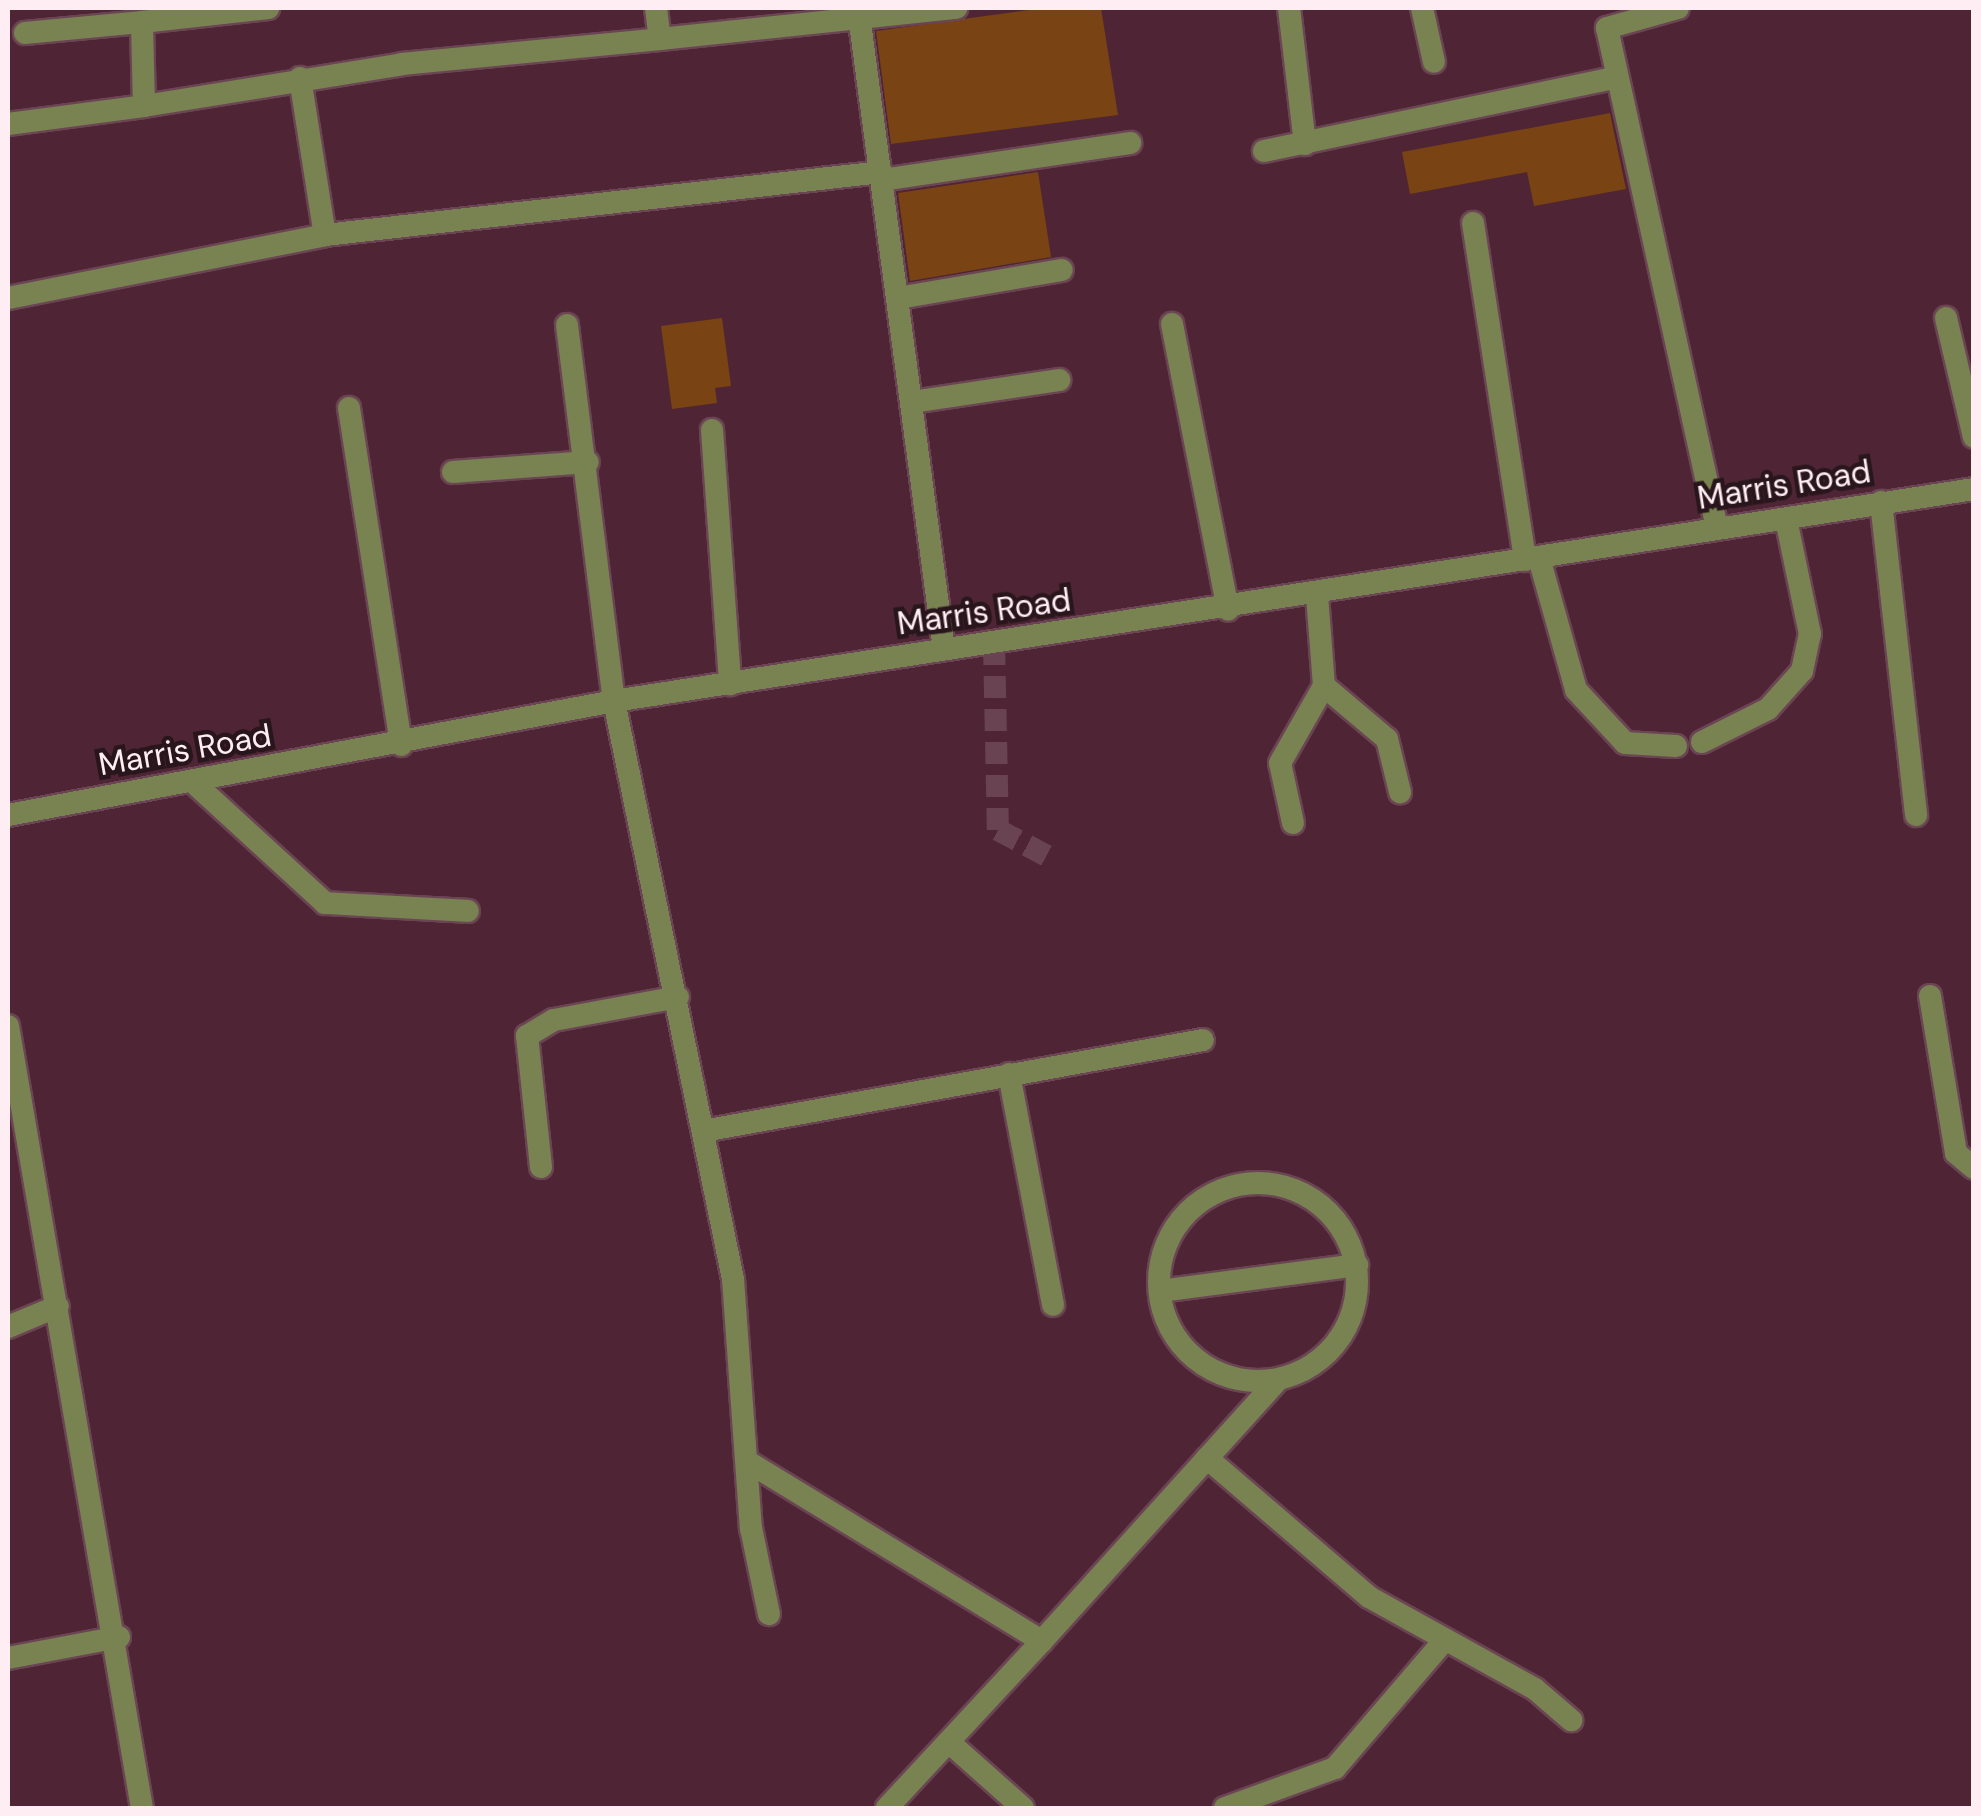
<!DOCTYPE html>
<html>
<head>
<meta charset="utf-8">
<style>
	body { margin:0 }
	#map { position:relative; width:1981px; height:1816px; overflow:hidden; background:#4f2535; font-family:"DM Sans",sans-serif }
	div>[style] { position:absolute }
	[style*='--x'] { left:calc(var(--x)*1px); top:calc(var(--y)*1px); width:calc(var(--w)*1px); rotate:calc(var(--a)*1deg) }
	.building>* { inset:0; background:#794313 }
	.minor-tunnel>* { height:22px; margin-top:-11px; transform-origin:0; background:repeating-linear-gradient(90deg,#694351 0 22px,transparent 0 33px) }
	.roads { filter:drop-shadow(2px 0 #6b4553) drop-shadow(-2px 0 #6b4553) drop-shadow(0 2px #6b4553) drop-shadow(0 -2px #6b4553) }
	.minor>* { height:22px; margin:-11px; padding:0 11px; transform-origin:11px; border-radius:11px; background:#798352 }
	.minor>.ring { margin:-11px; padding:0; box-sizing:content-box; background:none; border:22px solid #798352; border-radius:50% }
	span { translate:-50% -50%; white-space:nowrap; text-align:center; line-height:1.15; -webkit-text-stroke:9px #29161c; paint-order:stroke }
	.street-label { font-size:32px; color:#feedf2 }
	.frame { position:absolute; inset:0; border:10px solid #feedf2; pointer-events:none }
</style>
</head>
<body>
<div id="map">
	<div class="building">
		<i style="clip-path:polygon(1044px 8px,1101px 8px,1118px 115px,891px 144px,876px 31px)"></i>
		<i style="clip-path:polygon(1610px 113px,1626px 189px,1534px 206px,1527px 172px,1410px 194px,1402px 152px)"></i>
		<i style="clip-path:polygon(1038px 172px,1051px 257px,910px 281px,898px 193px)"></i>
		<i style="clip-path:polygon(722px 318px,731px 386px,715px 388px,717px 403px,672px 409px,661px 326px)"></i>
	</div>
	<div class="minor-tunnel">
		<i style="--x:994;--y:643;--w:187;--a:88.8"></i>
		<i style="--x:998;--y:830;--w:55;--a:28"></i>
	</div>
	<div class="roads">
		<div class="minor">
			<i style="--x:656;--y:8;--w:31;--a:83"></i>
			<i style="--x:660;--y:39;--w:298;--a:-6"></i>
			<i style="--x:858;--y:8;--w:647;--a:82.36"></i>
			<i style="--x:1289;--y:8;--w:137;--a:83.3"></i>
			<i style="--x:1422;--y:8;--w:55;--a:77.5"></i>
			<i style="--x:1678;--y:8;--w:74;--a:164.3"></i>
			<i style="--x:1607;--y:28;--w:512;--a:77.59"></i>
			<i style="--x:25;--y:33;--w:118;--a:-5.4"></i>
			<i style="--x:300;--y:78;--w:159;--a:81"></i>
			<i style="--x:144;--y:106;--w:261;--a:-9.2"></i>
			<i style="--x:402;--y:64;--w:259;--a:-5.5"></i>
			<i style="--x:8;--y:124;--w:137;--a:-7.5"></i>
			<i style="--x:144;--y:106;--w:84;--a:-91.4"></i>
			<i style="--x:142;--y:22;--w:127;--a:-6.3"></i>
			<i style="--x:1264;--y:151;--w:356;--a:-11.8"></i>
			<i style="--x:882;--y:180;--w:251;--a:-8.5"></i>
			<i style="--x:1473;--y:223;--w:341;--a:81.2"></i>
			<i style="--x:8;--y:298;--w:323;--a:-11.2"></i>
			<i style="--x:325;--y:235;--w:560;--a:-6.46"></i>
			<i style="--x:898;--y:298;--w:166;--a:-9.7"></i>
			<i style="--x:1946;--y:318;--w:122;--a:76.8"></i>
			<i style="--x:1172;--y:324;--w:291;--a:78.9"></i>
			<i style="--x:567;--y:325;--w:379;--a:82.9"></i>
			<i style="--x:614;--y:701;--w:590;--a:78.37"></i>
			<i style="--x:733;--y:1279;--w:250;--a:85.9"></i>
			<i style="--x:751;--y:1528;--w:88;--a:78.2"></i>
			<i style="--x:912;--y:402;--w:149;--a:-8.5"></i>
			<i style="--x:349;--y:408;--w:341;--a:81.2"></i>
			<i style="--x:712;--y:430;--w:255;--a:85.9"></i>
			<i style="--x:453;--y:472;--w:135;--a:-4.2"></i>
			<i style="--x:1881;--y:502;--w:315;--a:83.6"></i>
			<i style="--x:1539;--y:558;--w:137;--a:74.3"></i>
			<i style="--x:1576;--y:690;--w:72;--a:47.2"></i>
			<i style="--x:1625;--y:743;--w:51;--a:3.4"></i>
			<i style="--x:1324;--y:686;--w:82;--a:40.1"></i>
			<i style="--x:1387;--y:739;--w:55;--a:76.2"></i>
			<i style="--x:1702;--y:742;--w:74;--a:-26.6"></i>
			<i style="--x:1768;--y:709;--w:51;--a:-48.2"></i>
			<i style="--x:1802;--y:671;--w:38;--a:-78"></i>
			<i style="--x:1810;--y:634;--w:117;--a:-101.8"></i>
			<i style="--x:193;--y:782;--w:179;--a:42.5"></i>
			<i style="--x:325;--y:903;--w:143;--a:3.2"></i>
			<i style="--x:8;--y:815;--w:617;--a:-10.65"></i>
			<i style="--x:614;--y:701;--w:1376;--a:-8.86"></i>
			<i style="--x:1293;--y:823;--w:61;--a:-102.2"></i>
			<i style="--x:1280;--y:763;--w:89;--a:-60.3"></i>
			<i style="--x:1324;--y:686;--w:90;--a:-94.4"></i>
			<i style="--x:1930;--y:996;--w:159;--a:80.6"></i>
			<i style="--x:1956;--y:1153;--w:23;--a:40"></i>
			<i style="--x:8;--y:1026;--w:793;--a:80.28"></i>
			<i style="--x:1009;--y:1074;--w:235;--a:79.2"></i>
			<i style="--x:703;--y:1131;--w:508;--a:-10.31"></i>
			<i style="--x:541;--y:1167;--w:132;--a:-96.1"></i>
			<i style="--x:527;--y:1036;--w:31;--a:-31"></i>
			<i style="--x:554;--y:1020;--w:126;--a:-10.5"></i>
			<i class="ring" style="left:1159px;top:1183px;width:176px;height:176px"></i>
			<i style="--x:1160;--y:1291;--w:199;--a:-7.5"></i>
			<i style="--x:8;--y:1327;--w:54;--a:-22.8"></i>
			<i style="--x:1207;--y:1458;--w:213;--a:40.6"></i>
			<i style="--x:1369;--y:1597;--w:190;--a:29"></i>
			<i style="--x:1535;--y:1689;--w:48;--a:40.7"></i>
			<i style="--x:750;--y:1463;--w:342;--a:31.4"></i>
			<i style="--x:1042;--y:1641;--w:228;--a:132.9"></i>
			<i style="--x:1042;--y:1641;--w:350;--a:-47.9"></i>
			<i style="--x:8;--y:1658;--w:113;--a:-10.7"></i>
			<i style="--x:951;--y:1744;--w:96;--a:41.6"></i>
			<i style="--x:1225;--y:1808;--w:117;--a:-20"></i>
			<i style="--x:1335;--y:1768;--w:165;--a:-49.4"></i>
		</div>
	</div>
	<div class="street-label">
		<span style="left:1784px;top:485px;rotate:-9deg">Marris Road</span>
		<span style="left:984px;top:612px;rotate:-8deg">Marris Road</span>
		<span style="left:185px;top:750px;rotate:-10deg">Marris Road</span>
	</div>
	<div class="frame"></div>
</div>
</body>
</html>
